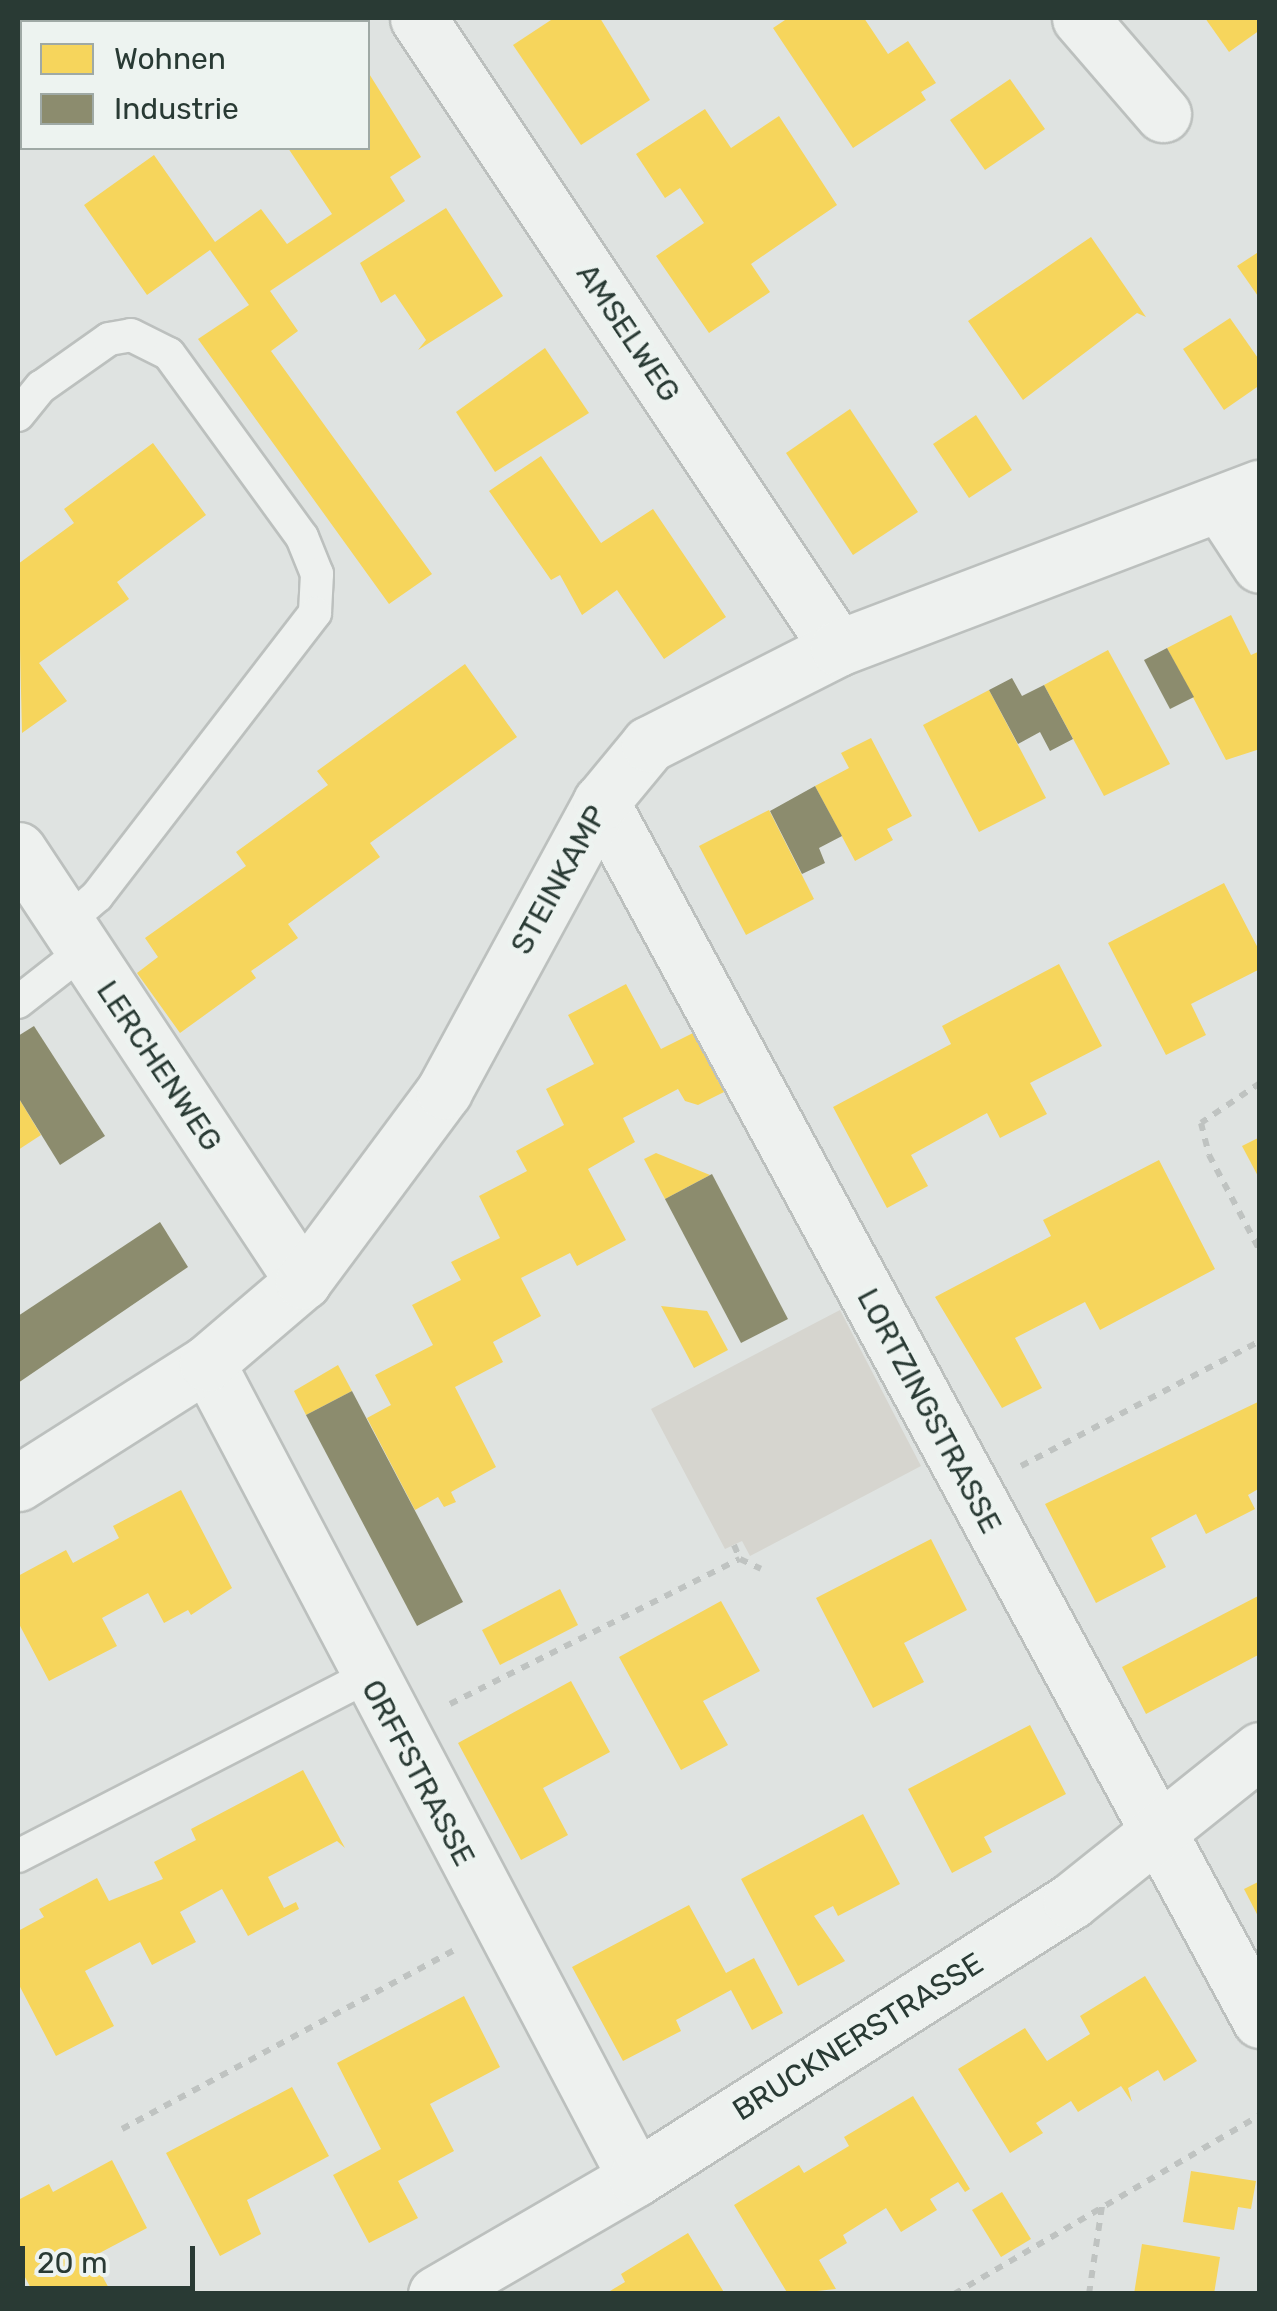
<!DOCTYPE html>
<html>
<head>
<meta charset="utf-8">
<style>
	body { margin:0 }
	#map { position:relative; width:1277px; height:2311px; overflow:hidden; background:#dfe3e1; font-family:Rubik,sans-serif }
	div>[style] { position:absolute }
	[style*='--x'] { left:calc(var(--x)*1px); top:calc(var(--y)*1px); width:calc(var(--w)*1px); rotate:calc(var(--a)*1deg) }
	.green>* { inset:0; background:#d6d5cf }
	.homes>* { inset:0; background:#f6d55c }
	.industry>* { inset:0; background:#8c8c6e }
	.path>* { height:6px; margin-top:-3px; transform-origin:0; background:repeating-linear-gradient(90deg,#bfc3c1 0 8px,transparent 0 16px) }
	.roads { filter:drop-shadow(2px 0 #bcc0be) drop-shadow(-2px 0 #bcc0be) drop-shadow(0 2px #bcc0be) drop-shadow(0 -2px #bcc0be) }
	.lane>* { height:32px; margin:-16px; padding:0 16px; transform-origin:16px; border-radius:16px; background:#eef1ef }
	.street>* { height:55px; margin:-27.5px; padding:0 27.5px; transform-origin:27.5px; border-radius:27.5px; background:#eef1ef }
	span { translate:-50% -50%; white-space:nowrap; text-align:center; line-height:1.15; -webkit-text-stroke:10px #edf3f0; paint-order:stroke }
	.street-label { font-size:30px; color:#293a34 }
	.frame { position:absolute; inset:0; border:20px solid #293a34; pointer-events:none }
	.legend { position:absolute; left:20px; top:20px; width:350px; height:130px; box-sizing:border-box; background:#edf3f0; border:2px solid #9fa9a5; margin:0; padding:12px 18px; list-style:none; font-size:30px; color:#293a34 }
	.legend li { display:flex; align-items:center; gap:20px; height:50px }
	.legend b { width:50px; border:2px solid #9fa9a5 }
	.scale { position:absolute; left:20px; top:2246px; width:175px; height:45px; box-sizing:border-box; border:5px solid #293a34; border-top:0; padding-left:12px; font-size:30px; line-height:35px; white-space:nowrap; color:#293a34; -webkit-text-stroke:8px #edf3f0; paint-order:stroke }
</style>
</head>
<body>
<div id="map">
	<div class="green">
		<i style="clip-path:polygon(840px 1310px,921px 1466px,750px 1556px,742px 1541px,725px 1549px,651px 1409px)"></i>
	</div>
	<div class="homes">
		<i style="clip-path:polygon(18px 18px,105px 22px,22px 22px,18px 106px)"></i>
		<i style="clip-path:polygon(554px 18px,600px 18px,650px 100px,581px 145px,513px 45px)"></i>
		<i style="clip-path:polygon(788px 18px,864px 18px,888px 54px,908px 41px,936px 83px,921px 92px,926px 100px,853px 148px,773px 28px)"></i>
		<i style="clip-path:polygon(1205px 18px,1260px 18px,1260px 30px,1229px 52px)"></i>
		<i style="clip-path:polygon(368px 72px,421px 157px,390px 177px,405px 201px,270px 291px,298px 331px,271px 351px,432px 574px,389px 604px,198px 339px,249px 305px,210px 250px,147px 295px,84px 205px,154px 155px,215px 242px,261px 209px,287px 244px,332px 214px,288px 148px,368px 148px)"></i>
		<i style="clip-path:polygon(1010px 79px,1045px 129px,985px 170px,950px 120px)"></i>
		<i style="clip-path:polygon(705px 109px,731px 148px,779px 116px,837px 205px,751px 264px,770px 292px,709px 333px,656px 256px,704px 223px,680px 188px,665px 198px,636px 154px)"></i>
		<i style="clip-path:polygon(446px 208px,503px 296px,418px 350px,426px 340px,395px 294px,381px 303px,360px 263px)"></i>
		<i style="clip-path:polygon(1091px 237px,1146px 317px,1137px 313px,1023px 400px,968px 321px)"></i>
		<i style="clip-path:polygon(1260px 251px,1260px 299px,1237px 266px)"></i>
		<i style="clip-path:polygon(1230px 318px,1260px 361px,1260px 385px,1224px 410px,1183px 349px)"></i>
		<i style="clip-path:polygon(545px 348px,589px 413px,495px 472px,456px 412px)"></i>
		<i style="clip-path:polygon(850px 409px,918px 512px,853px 555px,786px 453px)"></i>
		<i style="clip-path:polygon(976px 415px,1012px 470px,969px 498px,933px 444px)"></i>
		<i style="clip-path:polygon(153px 443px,206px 515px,117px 582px,129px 599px,39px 663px,67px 701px,22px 733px,18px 564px,74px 523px,64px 509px)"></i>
		<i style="clip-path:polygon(541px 456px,601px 543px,653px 509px,726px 617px,664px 659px,617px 590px,582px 615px,560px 575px,551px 580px,489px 491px)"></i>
		<i style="clip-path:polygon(1231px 615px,1251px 655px,1260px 651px,1260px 749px,1226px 760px,1167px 648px)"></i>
		<i style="clip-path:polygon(1108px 650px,1170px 764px,1104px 796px,1044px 685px)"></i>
		<i style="clip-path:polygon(465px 664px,517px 737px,370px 843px,380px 857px,288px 924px,298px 938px,251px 971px,256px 978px,180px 1033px,137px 973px,158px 957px,145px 938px,246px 866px,236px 852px,328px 785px,317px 771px)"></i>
		<i style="clip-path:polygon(989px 690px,1046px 798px,979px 832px,923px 725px)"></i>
		<i style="clip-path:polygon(871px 738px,912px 816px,887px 829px,893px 840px,855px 861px,815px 786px,849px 768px,841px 753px)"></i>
		<i style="clip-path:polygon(769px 810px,814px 899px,746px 935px,699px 846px)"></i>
		<i style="clip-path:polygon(1224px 883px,1260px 952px,1260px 969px,1191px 1004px,1206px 1035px,1166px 1055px,1108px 943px)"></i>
		<i style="clip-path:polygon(1059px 964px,1102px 1046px,1030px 1083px,1047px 1114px,1000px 1138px,987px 1113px,911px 1155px,928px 1186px,887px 1208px,833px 1107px,951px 1044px,942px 1026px)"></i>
		<i style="clip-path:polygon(626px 984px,661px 1049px,693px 1033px,724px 1092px,698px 1105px,685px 1101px,678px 1089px,623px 1118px,635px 1142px,588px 1169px,626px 1240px,577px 1266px,570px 1253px,521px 1278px,541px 1316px,493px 1342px,503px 1362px,455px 1387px,496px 1467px,451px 1492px,456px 1502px,444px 1507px,438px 1497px,415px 1510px,367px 1418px,391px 1405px,375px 1375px,433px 1345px,412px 1305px,461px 1280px,451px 1262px,500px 1238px,479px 1196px,527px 1171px,516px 1151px,564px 1125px,546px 1089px,594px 1064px,568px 1015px)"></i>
		<i style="clip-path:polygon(18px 1097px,41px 1135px,18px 1150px)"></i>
		<i style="clip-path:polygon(1260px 1137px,1260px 1180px,1242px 1146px)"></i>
		<i style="clip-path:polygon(656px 1153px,710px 1175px,665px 1199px,644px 1159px)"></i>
		<i style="clip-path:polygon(1159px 1160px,1215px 1269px,1100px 1330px,1085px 1302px,1015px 1338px,1042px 1388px,1002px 1408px,935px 1297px,1051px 1236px,1043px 1220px)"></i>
		<i style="clip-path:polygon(661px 1306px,707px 1311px,728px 1350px,694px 1368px)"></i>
		<i style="clip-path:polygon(338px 1365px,352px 1391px,306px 1415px,294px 1391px)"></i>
		<i style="clip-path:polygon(1260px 1401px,1260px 1488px,1248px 1495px,1255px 1509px,1206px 1534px,1196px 1514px,1151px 1538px,1166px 1567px,1096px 1603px,1045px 1504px)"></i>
		<i style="clip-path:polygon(181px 1490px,232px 1588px,191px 1615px,188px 1610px,164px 1623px,148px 1593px,102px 1618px,117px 1646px,49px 1681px,18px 1622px,18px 1576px,66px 1550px,73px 1563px,119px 1538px,113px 1526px)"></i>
		<i style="clip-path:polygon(931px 1539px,967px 1610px,904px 1643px,924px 1682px,873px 1708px,816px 1598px)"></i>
		<i style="clip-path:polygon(560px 1589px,578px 1625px,500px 1665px,482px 1630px)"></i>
		<i style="clip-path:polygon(1260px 1595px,1260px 1654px,1146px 1714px,1122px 1667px)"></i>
		<i style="clip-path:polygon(721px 1601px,760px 1671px,703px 1701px,728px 1745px,681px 1770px,619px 1657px)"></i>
		<i style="clip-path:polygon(571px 1681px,610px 1752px,543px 1788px,568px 1835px,521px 1860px,458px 1743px)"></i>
		<i style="clip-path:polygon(1030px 1725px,1066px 1794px,984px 1837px,992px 1852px,952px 1873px,908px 1789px)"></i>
		<i style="clip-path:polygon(303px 1770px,345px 1848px,337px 1841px,268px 1877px,284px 1908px,296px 1902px,299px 1909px,248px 1936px,222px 1889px,180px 1912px,196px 1942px,152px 1965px,140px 1942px,85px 1971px,114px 2026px,56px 2056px,18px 1983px,18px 1931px,44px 1917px,39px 1909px,97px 1878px,109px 1901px,163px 1879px,154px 1862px,196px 1840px,191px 1829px)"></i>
		<i style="clip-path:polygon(863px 1814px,900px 1884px,838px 1916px,833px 1906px,814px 1916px,845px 1961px,798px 1986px,741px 1879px)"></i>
		<i style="clip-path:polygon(1260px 1881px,1260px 1920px,1244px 1889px)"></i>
		<i style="clip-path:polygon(689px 1905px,726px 1973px,754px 1958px,783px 2013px,752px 2030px,731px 1990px,676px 2020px,681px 2031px,623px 2061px,572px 1967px)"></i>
		<i style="clip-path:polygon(1145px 1976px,1197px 2061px,1164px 2081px,1158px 2070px,1128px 2088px,1132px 2102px,1121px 2086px,1078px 2112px,1071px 2101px,1036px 2123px,1043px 2133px,1010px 2153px,958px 2069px,1025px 2028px,1047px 2061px,1090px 2034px,1080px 2016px)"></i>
		<i style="clip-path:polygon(464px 1996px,500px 2067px,430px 2104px,454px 2151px,398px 2181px,418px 2218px,369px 2243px,333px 2175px,381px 2149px,337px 2063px)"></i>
		<i style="clip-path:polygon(292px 2087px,329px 2156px,247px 2200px,261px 2234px,220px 2256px,166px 2153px)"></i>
		<i style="clip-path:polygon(913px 2096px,970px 2189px,965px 2192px,958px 2182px,930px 2199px,937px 2210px,901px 2232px,886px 2208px,843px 2235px,847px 2243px,819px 2260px,836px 2289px,788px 2294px,734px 2205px,799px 2165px,804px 2173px,849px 2146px,844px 2137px)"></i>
		<i style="clip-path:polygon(112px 2160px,147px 2228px,92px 2257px,112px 2294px,34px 2294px,18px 2264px,18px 2200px,49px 2184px,53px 2192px)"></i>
		<i style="clip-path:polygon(1191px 2171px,1256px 2181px,1251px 2209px,1238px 2207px,1234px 2230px,1183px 2222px)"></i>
		<i style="clip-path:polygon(1002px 2192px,1031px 2239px,1001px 2257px,972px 2210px)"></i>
		<i style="clip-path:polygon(688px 2233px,725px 2294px,605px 2294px,625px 2282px,621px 2274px)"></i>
		<i style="clip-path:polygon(1142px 2244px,1220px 2257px,1214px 2294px,1134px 2294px)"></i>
	</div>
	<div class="industry">
		<i style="clip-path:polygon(1167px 648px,1194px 697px,1170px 709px,1144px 660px)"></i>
		<i style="clip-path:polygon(1012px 678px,1022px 696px,1044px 685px,1073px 739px,1050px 751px,1040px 732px,1018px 744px,989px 690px)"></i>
		<i style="clip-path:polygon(815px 786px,842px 836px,819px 848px,825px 863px,802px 874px,770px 811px)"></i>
		<i style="clip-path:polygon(34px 1026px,105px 1136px,60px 1165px,18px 1097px,18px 1036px)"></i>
		<i style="clip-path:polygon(712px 1174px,788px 1319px,741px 1343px,665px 1199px)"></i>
		<i style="clip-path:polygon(160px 1222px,188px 1267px,18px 1383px,18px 1316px)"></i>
		<i style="clip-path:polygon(352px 1391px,463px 1602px,417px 1626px,306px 1415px)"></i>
	</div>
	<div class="path">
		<i style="--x:1260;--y:1083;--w:71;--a:145.9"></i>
		<i style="--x:1201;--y:1123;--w:33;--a:76"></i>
		<i style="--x:1209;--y:1155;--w:109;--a:62"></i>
		<i style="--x:1021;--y:1466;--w:270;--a:-27.6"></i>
		<i style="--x:734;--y:1545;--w:15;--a:67"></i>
		<i style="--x:740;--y:1559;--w:23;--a:25"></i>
		<i style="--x:450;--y:1704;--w:324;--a:-26.6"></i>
		<i style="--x:122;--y:2129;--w:376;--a:-28.3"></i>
		<i style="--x:954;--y:2294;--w:355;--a:-30.3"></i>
		<i style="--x:1089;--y:2294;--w:89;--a:-81.6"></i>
	</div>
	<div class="roads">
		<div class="lane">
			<i style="--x:18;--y:415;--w:36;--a:-51"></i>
			<i style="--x:41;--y:387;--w:83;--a:-35.2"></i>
			<i style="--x:109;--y:339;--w:22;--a:-10"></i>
			<i style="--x:131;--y:335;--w:42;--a:26.6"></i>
			<i style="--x:169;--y:354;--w:226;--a:54"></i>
			<i style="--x:302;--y:537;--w:40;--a:68"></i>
			<i style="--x:317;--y:574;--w:39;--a:93"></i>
			<i style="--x:315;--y:613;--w:357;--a:127.6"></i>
			<i style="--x:97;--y:896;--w:40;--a:139"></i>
			<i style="--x:18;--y:1002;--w:83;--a:-38.1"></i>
			<i style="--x:18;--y:1856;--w:392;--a:-27.2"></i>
		</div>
		<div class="street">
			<i style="--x:418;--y:18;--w:757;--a:56.31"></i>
			<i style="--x:1080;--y:18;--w:127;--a:49.2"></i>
			<i style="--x:1222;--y:507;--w:69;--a:56.8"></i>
			<i style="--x:601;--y:802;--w:1385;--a:61.58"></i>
			<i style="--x:18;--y:850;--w:517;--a:56.53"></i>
			<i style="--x:207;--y:1363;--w:921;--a:62.24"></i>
			<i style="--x:18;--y:1483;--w:224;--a:-32.4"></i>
			<i style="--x:207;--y:1363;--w:126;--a:-40.5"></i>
			<i style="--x:303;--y:1281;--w:237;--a:-53.4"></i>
			<i style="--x:444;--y:1091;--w:329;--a:-61.5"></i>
			<i style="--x:601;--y:802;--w:75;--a:-50.4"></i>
			<i style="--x:649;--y:744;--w:212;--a:-26.9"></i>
			<i style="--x:838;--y:648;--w:451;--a:-20.8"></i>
			<i style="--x:436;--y:2294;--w:231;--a:-30.1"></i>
			<i style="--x:636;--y:2178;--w:516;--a:-32.49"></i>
			<i style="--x:1071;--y:1901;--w:242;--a:-38.6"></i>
		</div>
	</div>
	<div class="street-label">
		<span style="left:628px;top:333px;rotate:56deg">AMSELWEG</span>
		<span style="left:559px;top:880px;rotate:-61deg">STEINKAMP</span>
		<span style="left:159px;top:1066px;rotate:56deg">LERCHENWEG</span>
		<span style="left:929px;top:1411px;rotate:62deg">LORTZINGSTRASSE</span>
		<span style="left:418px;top:1773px;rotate:62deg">ORFFSTRASSE</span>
		<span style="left:858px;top:2037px;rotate:-32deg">BRUCKNERSTRASSE</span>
	</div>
	<div class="frame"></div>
	<ul class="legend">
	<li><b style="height:28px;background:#f6d55c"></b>Wohnen</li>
	<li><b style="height:28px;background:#8c8c6e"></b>Industrie</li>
	</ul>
	<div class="scale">20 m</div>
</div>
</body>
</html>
